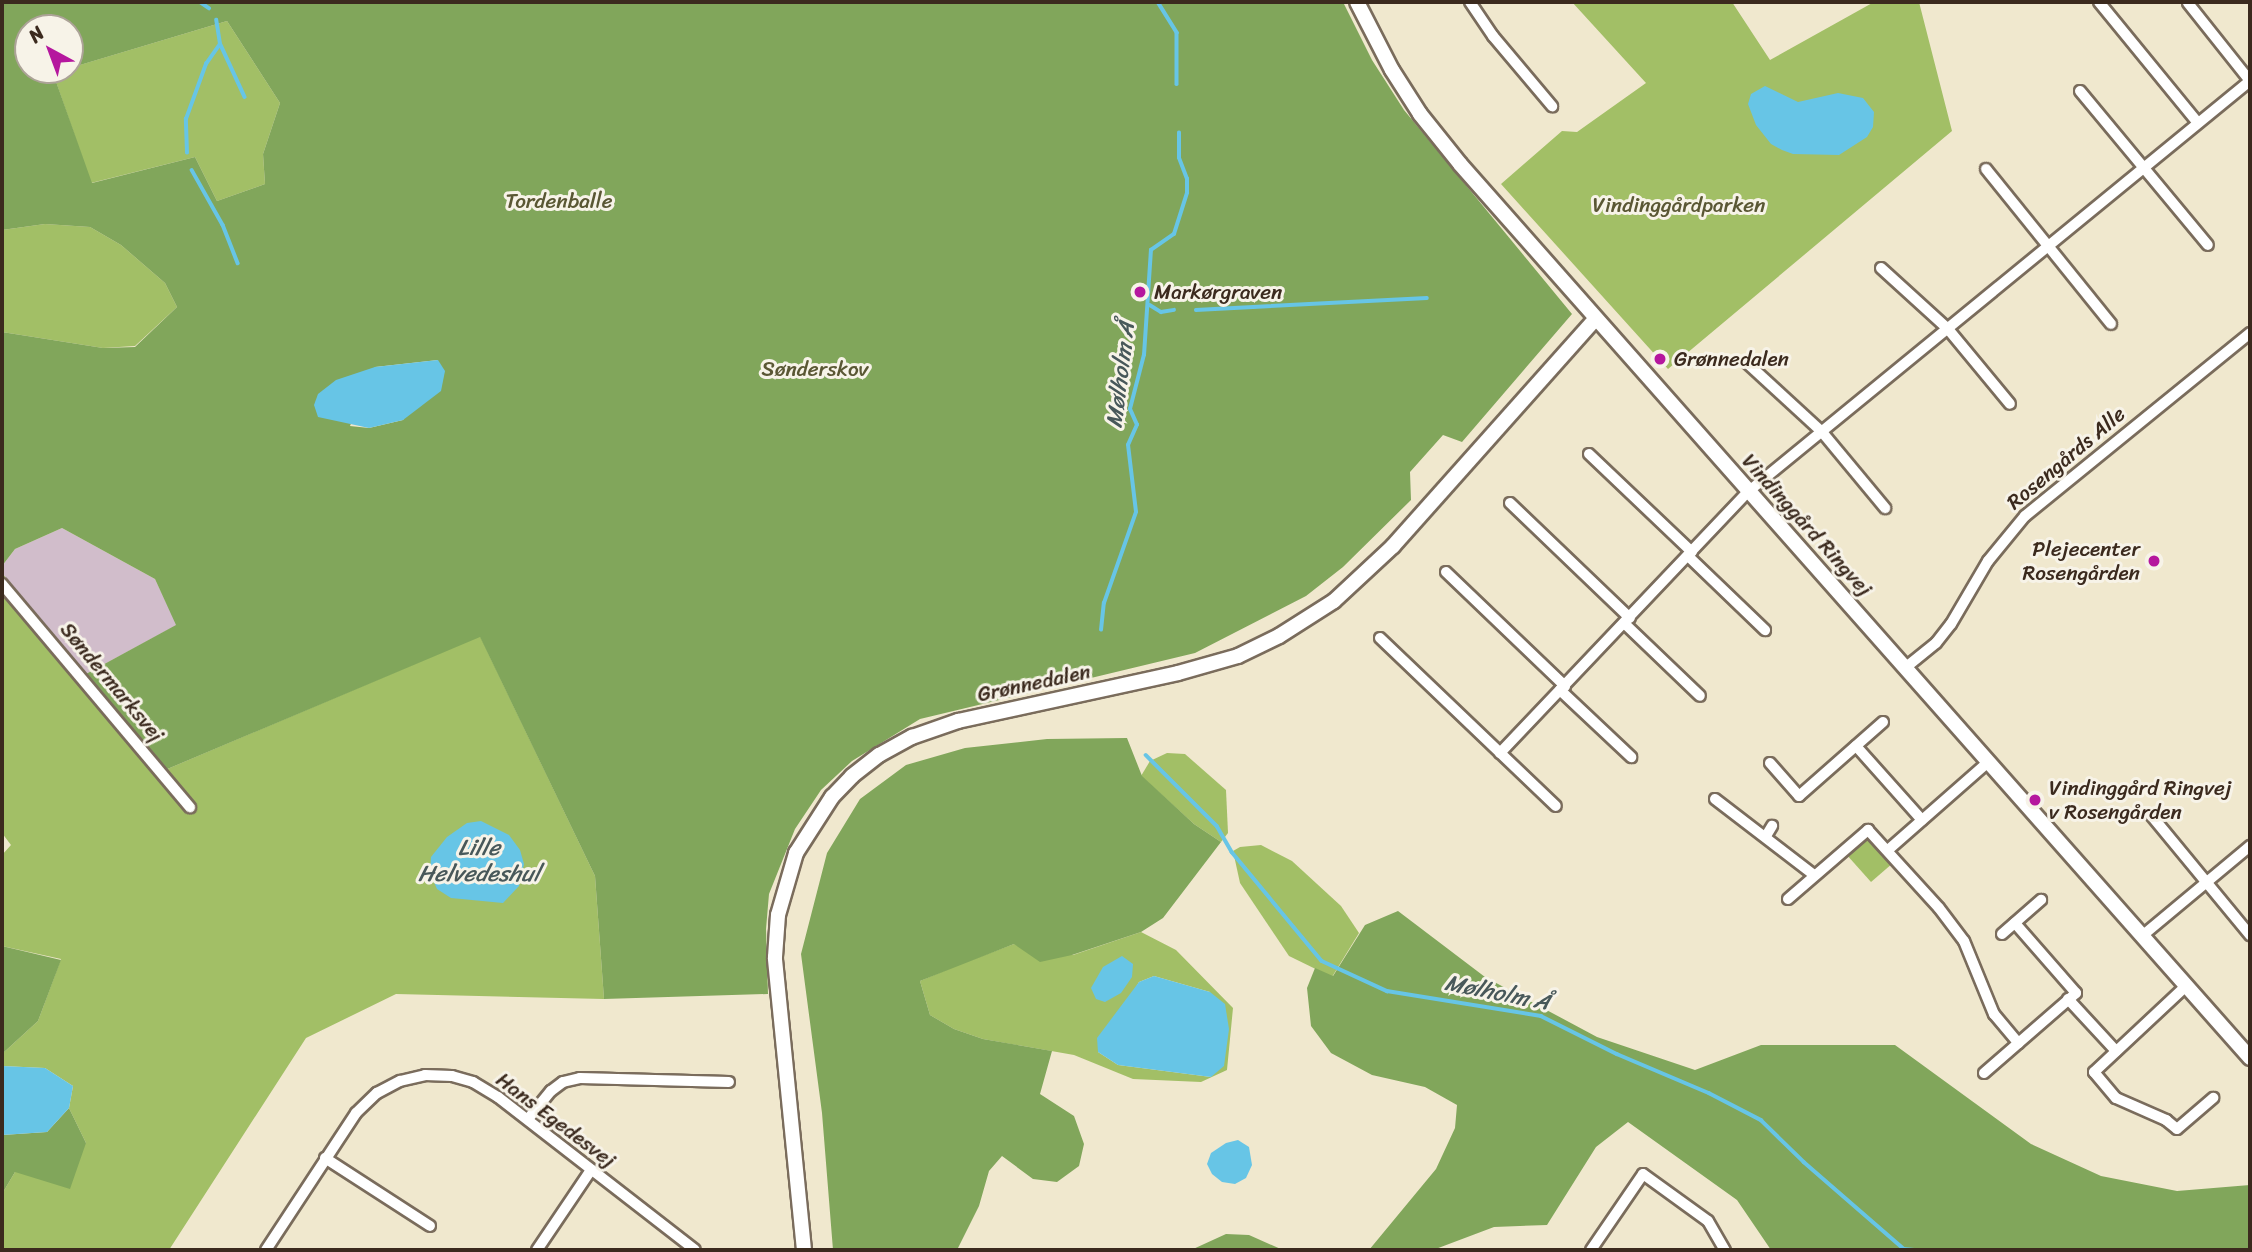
<!DOCTYPE html>
<html>
<head>
<meta charset="utf-8">
<style>
	body { margin:0 }
	#map { position:relative; width:2252px; height:1252px; overflow:hidden; background:#f0e8ce; font-family:Sriracha,sans-serif }
	div>[style] { position:absolute }
	[style*='--x'] { left:calc(var(--x)*1px); top:calc(var(--y)*1px); width:calc(var(--w)*1px); rotate:calc(var(--a)*1deg) }
	.industrial>* { inset:0; background:#d1bdcb }
	.green>* { inset:0; background:#a2bf66 }
	.forest>* { inset:0; background:#81a65b }
	.water>* { inset:0; background:#67c5e6 }
	.stream>* { height:3.5px; margin:-1.75px; padding:0 1.75px; transform-origin:1.75px; border-radius:1.75px; background:#67c5e6 }
	.roads { filter:drop-shadow(2px 0 #7a6c5c) drop-shadow(-2px 0 #7a6c5c) drop-shadow(0 2px #7a6c5c) drop-shadow(0 -2px #7a6c5c) }
	.street>* { height:10px; margin:-5px; padding:0 5px; transform-origin:5px; border-radius:5px; background:#fff }
	.secondary>* { height:14px; margin:-7px; padding:0 7px; transform-origin:7px; border-radius:7px; background:#fff }
	.dots>* { width:19px; height:19px; translate:-50% -50%; box-sizing:border-box; border:4px solid #f7f3e8; border-radius:50% }
	span { translate:-50% -50%; white-space:nowrap; text-align:center; line-height:1.15; -webkit-text-stroke:6px #f7f3e8; paint-order:stroke }
	.park-label { font-size:21px; color:#5a5734 }
	.poi-label { font-size:21px; color:#3b2a1e }
	.left { translate:0 -50%; text-align:left }
	.right { translate:-100% -50%; text-align:right }
	.street-label { font-size:21px; color:#3b2a1e }
	.water-label { font-size:23px; color:#48585a; font-style:italic }
	.frame { position:absolute; inset:0; border:4px solid #3b2a1e; pointer-events:none }
	.north { position:absolute; left:14px; top:14px; width:70px; height:70px; box-sizing:border-box; background:#f7f3e8; border:2px solid #aca397; border-radius:50%; rotate:319deg; font-size:19px; font-weight:700; line-height:28px; text-align:center; color:#3b2a1e }
	.north::after { content:''; display:block; margin:auto; width:24px; height:32px; background:#b5179e; clip-path:polygon(50% 0,100% 100%,50% 72%,0 100%) }
</style>
</head>
<body>
<div id="map">
	<div class="industrial">
		<i style="clip-path:polygon(62px 528px,155px 579px,177px 625px,86px 674px,2px 573px,2px 566px,15px 549px)"></i>
	</div>
	<div class="green">
		<i style="clip-path:polygon(1572px 2px,1732px 2px,1770px 60px,1874px 2px,1919px 2px,1952px 131px,1668px 369px,1501px 184px,1562px 131px,1577px 132px,1646px 83px)"></i>
		<i style="clip-path:polygon(227px 21px,280px 103px,263px 154px,265px 184px,217px 201px,195px 157px,91px 183px,53px 73px)"></i>
		<i style="clip-path:polygon(45px 224px,90px 227px,121px 245px,165px 283px,177px 307px,135px 346px,103px 348px,2px 332px,2px 230px)"></i>
		<i style="clip-path:polygon(2px 573px,165px 770px,480px 636px,595px 876px,604px 999px,396px 994px,306px 1038px,169px 1250px,2px 1250px,2px 1194px,15px 1172px,86px 1143px,69px 1108px,73px 1086px,45px 1068px,2px 1066px,2px 1054px,38px 1021px,61px 959px,2px 946px,2px 855px,11px 845px,2px 833px)"></i>
		<i style="clip-path:polygon(1167px 753px,1185px 754px,1226px 790px,1228px 833px,1221px 842px,1194px 824px,1141px 776px,1150px 761px)"></i>
		<i style="clip-path:polygon(1867px 839px,1874px 841px,1893px 863px,1871px 882px,1846px 854px)"></i>
		<i style="clip-path:polygon(1261px 845px,1292px 861px,1341px 906px,1359px 933px,1332px 977px,1289px 956px,1240px 883px,1233px 851px,1240px 847px)"></i>
		<i style="clip-path:polygon(evenodd,1141px 932px,1176px 950px,1233px 1008px,1227px 1070px,1201px 1082px,1133px 1079px,1074px 1055px,983px 1039px,954px 1029px,930px 1015px,920px 981px,958px 965px,1014px 944px,1073px 955px,1141px 932px,1154px 976px,1210px 992px,1211px 1077px,1118px 1065px,1098px 1052px,1139px 982px,1154px 976px)"></i>
	</div>
	<div class="forest">
		<i style="clip-path:polygon(evenodd,2px 2px,1343px 2px,1372px 60px,1404px 110px,1572px 314px,1462px 442px,1443px 435px,1410px 472px,1411px 500px,1343px 567px,1306px 596px,1195px 653px,920px 719px,852px 761px,821px 790px,795px 829px,769px 894px,766px 929px,768px 994px,604px 999px,595px 876px,480px 637px,165px 770px,86px 674px,176px 625px,155px 579px,62px 528px,15px 549px,2px 566px,2px 332px,103px 348px,135px 347px,177px 307px,165px 283px,121px 245px,90px 227px,45px 224px,2px 230px,2px 2px,227px 21px,280px 103px,263px 154px,265px 184px,217px 201px,195px 157px,92px 183px,53px 73px,62px 70px,28px 70px,28px 28px,70px 28px,70px 68px,227px 21px,2px 2px,438px 360px,403px 420px,369px 428px,350px 426px,375px 367px,438px 360px)"></i>
		<i style="clip-path:polygon(1127px 738px,1142px 776px,1194px 824px,1221px 842px,1163px 918px,1141px 932px,1072px 955px,1040px 962px,1014px 944px,920px 981px,930px 1015px,954px 1029px,983px 1039px,1052px 1051px,1040px 1094px,1074px 1116px,1084px 1144px,1079px 1166px,1057px 1182px,1033px 1179px,1002px 1156px,989px 1171px,979px 1206px,957px 1250px,833px 1250px,822px 1113px,801px 954px,827px 853px,860px 799px,906px 765px,965px 748px,1047px 739px)"></i>
		<i style="clip-path:polygon(1398px 911px,1485px 977px,1597px 1037px,1695px 1070px,1761px 1045px,1895px 1045px,2031px 1144px,2101px 1176px,2177px 1191px,2250px 1185px,2250px 1250px,1771px 1250px,1737px 1200px,1628px 1122px,1596px 1147px,1547px 1225px,1494px 1227px,1433px 1250px,1369px 1250px,1436px 1169px,1455px 1128px,1457px 1105px,1425px 1087px,1372px 1075px,1331px 1053px,1311px 1026px,1307px 988px,1315px 968px,1333px 976px,1365px 925px)"></i>
		<i style="clip-path:polygon(2px 946px,61px 960px,38px 1021px,2px 1054px)"></i>
		<i style="clip-path:polygon(69px 1108px,86px 1143px,70px 1189px,15px 1172px,2px 1194px,2px 1135px,47px 1132px)"></i>
		<i style="clip-path:polygon(1226px 1234px,1249px 1235px,1283px 1250px,1191px 1250px)"></i>
	</div>
	<div class="water">
		<i style="clip-path:polygon(1765px 86px,1798px 102px,1838px 93px,1863px 98px,1874px 112px,1873px 127px,1867px 137px,1839px 155px,1793px 154px,1782px 150px,1771px 144px,1756px 125px,1748px 104px,1751px 94px)"></i>
		<i style="clip-path:polygon(438px 360px,445px 371px,441px 391px,403px 420px,369px 428px,318px 417px,314px 405px,318px 394px,336px 380px,375px 367px)"></i>
		<i style="clip-path:polygon(481px 821px,509px 835px,520px 850px,524px 864px,519px 886px,503px 903px,451px 898px,437px 889px,430px 873px,431px 857px,447px 837px,467px 823px)"></i>
		<i style="clip-path:polygon(1122px 956px,1133px 964px,1132px 977px,1121px 993px,1105px 1002px,1096px 999px,1091px 988px,1103px 967px)"></i>
		<i style="clip-path:polygon(1154px 976px,1210px 992px,1225px 1004px,1229px 1029px,1224px 1066px,1211px 1077px,1118px 1065px,1098px 1052px,1097px 1038px,1139px 982px)"></i>
		<i style="clip-path:polygon(2px 1066px,45px 1068px,73px 1086px,69px 1108px,47px 1132px,2px 1135px)"></i>
		<i style="clip-path:polygon(1238px 1140px,1249px 1147px,1252px 1165px,1246px 1178px,1235px 1184px,1222px 1182px,1212px 1174px,1207px 1164px,1211px 1153px,1226px 1143px)"></i>
	</div>
	<div class="stream">
		<i style="--x:200;--y:2;--w:11;--a:34"></i>
		<i style="--x:1158;--y:2;--w:36;--a:58"></i>
		<i style="--x:1177;--y:33;--w:51;--a:90"></i>
		<i style="--x:221;--y:45;--w:57;--a:65.2"></i>
		<i style="--x:187;--y:153;--w:34;--a:-92"></i>
		<i style="--x:186;--y:119;--w:59;--a:-70"></i>
		<i style="--x:206;--y:64;--w:24;--a:-55"></i>
		<i style="--x:220;--y:44;--w:24;--a:-99"></i>
		<i style="--x:192;--y:170;--w:63;--a:60.6"></i>
		<i style="--x:223;--y:225;--w:41;--a:68.5"></i>
		<i style="--x:1150;--y:305;--w:13;--a:32"></i>
		<i style="--x:1161;--y:312;--w:13;--a:-9"></i>
		<i style="--x:1196;--y:310;--w:231;--a:-3"></i>
		<i style="--x:1101;--y:630;--w:27;--a:-84"></i>
		<i style="--x:1104;--y:603;--w:96;--a:-70.6"></i>
		<i style="--x:1136;--y:512;--w:67;--a:-96.8"></i>
		<i style="--x:1128;--y:445;--w:22;--a:-66"></i>
		<i style="--x:1137;--y:425;--w:17;--a:-114"></i>
		<i style="--x:1130;--y:409;--w:56;--a:-75.5"></i>
		<i style="--x:1144;--y:355;--w:105;--a:-86.2"></i>
		<i style="--x:1151;--y:250;--w:28;--a:-35"></i>
		<i style="--x:1174;--y:234;--w:43;--a:-72.4"></i>
		<i style="--x:1187;--y:193;--w:14;--a:-90"></i>
		<i style="--x:1187;--y:179;--w:22;--a:-111"></i>
		<i style="--x:1179;--y:158;--w:25;--a:-90"></i>
		<i style="--x:1146;--y:755;--w:100;--a:45"></i>
		<i style="--x:1217;--y:826;--w:30;--a:60"></i>
		<i style="--x:1232;--y:852;--w:141;--a:50.5"></i>
		<i style="--x:1322;--y:961;--w:72;--a:24.8"></i>
		<i style="--x:1387;--y:991;--w:156;--a:9.2"></i>
		<i style="--x:1541;--y:1016;--w:85;--a:26.6"></i>
		<i style="--x:1617;--y:1054;--w:100;--a:23"></i>
		<i style="--x:1709;--y:1093;--w:59;--a:27.4"></i>
		<i style="--x:1761;--y:1120;--w:60;--a:44.3"></i>
		<i style="--x:1804;--y:1162;--w:133;--a:41"></i>
		<i style="--x:1904;--y:1249;--w:10;--a:6"></i>
	</div>
	<div class="roads">
		<div class="street">
			<i style="--x:1470;--y:2;--w:41;--a:55.9"></i>
			<i style="--x:1493;--y:36;--w:92;--a:49.9"></i>
			<i style="--x:2099;--y:2;--w:156;--a:50.7"></i>
			<i style="--x:2188;--y:3;--w:100;--a:51.5"></i>
			<i style="--x:2080;--y:91;--w:200;--a:50.3"></i>
			<i style="--x:1986;--y:169;--w:199;--a:51.1"></i>
			<i style="--x:1881;--y:268;--w:91;--a:42.3"></i>
			<i style="--x:1948;--y:329;--w:97;--a:50.4"></i>
			<i style="--x:1746;--y:362;--w:103;--a:42.6"></i>
			<i style="--x:1822;--y:432;--w:99;--a:50.3"></i>
			<i style="--x:1589;--y:454;--w:142;--a:43.6"></i>
			<i style="--x:1510;--y:503;--w:166;--a:43.8"></i>
			<i style="--x:1688;--y:556;--w:107;--a:43.9"></i>
			<i style="--x:1446;--y:572;--w:165;--a:43.8"></i>
			<i style="--x:2;--y:584;--w:292;--a:49.9"></i>
			<i style="--x:1624;--y:623;--w:105;--a:43.8"></i>
			<i style="--x:1380;--y:638;--w:243;--a:43.7"></i>
			<i style="--x:1905;--y:668;--w:40;--a:-39"></i>
			<i style="--x:1936;--y:643;--w:24;--a:-52"></i>
			<i style="--x:1951;--y:624;--w:73;--a:-59.6"></i>
			<i style="--x:1988;--y:561;--w:58;--a:-50.6"></i>
			<i style="--x:2025;--y:516;--w:290;--a:-39.1"></i>
			<i style="--x:1560;--y:690;--w:98;--a:43.3"></i>
			<i style="--x:1856;--y:746;--w:99;--a:48.3"></i>
			<i style="--x:1500;--y:753;--w:361;--a:-46.5"></i>
			<i style="--x:1749;--y:491;--w:647;--a:-39.3"></i>
			<i style="--x:1770;--y:763;--w:44;--a:48.7"></i>
			<i style="--x:1799;--y:796;--w:112;--a:-41.4"></i>
			<i style="--x:1715;--y:799;--w:125;--a:37.5"></i>
			<i style="--x:2151;--y:815;--w:156;--a:50.5"></i>
			<i style="--x:1766;--y:836;--w:12;--a:-59"></i>
			<i style="--x:1888;--y:850;--w:133;--a:-41.3"></i>
			<i style="--x:1788;--y:899;--w:106;--a:-40.8"></i>
			<i style="--x:1868;--y:830;--w:105;--a:47.7"></i>
			<i style="--x:1939;--y:908;--w:41;--a:52.9"></i>
			<i style="--x:1964;--y:941;--w:79;--a:67.7"></i>
			<i style="--x:1994;--y:1014;--w:38;--a:50"></i>
			<i style="--x:2002;--y:934;--w:52;--a:-41.1"></i>
			<i style="--x:2142;--y:936;--w:141;--a:-39.8"></i>
			<i style="--x:2186;--y:986;--w:126;--a:136.9"></i>
			<i style="--x:2094;--y:1072;--w:34;--a:50"></i>
			<i style="--x:2116;--y:1098;--w:55;--a:23.7"></i>
			<i style="--x:2166;--y:1120;--w:14;--a:39"></i>
			<i style="--x:2177;--y:1129;--w:48;--a:-40.7"></i>
			<i style="--x:2068;--y:999;--w:71;--a:47.3"></i>
			<i style="--x:1984;--y:1073;--w:122;--a:-41"></i>
			<i style="--x:2076;--y:993;--w:93;--a:-131.1"></i>
			<i style="--x:528;--y:1119;--w:36;--a:-51"></i>
			<i style="--x:551;--y:1091;--w:15;--a:-37"></i>
			<i style="--x:563;--y:1082;--w:17;--a:-13"></i>
			<i style="--x:580;--y:1078;--w:149;--a:1.5"></i>
			<i style="--x:325;--y:1158;--w:125;--a:32.9"></i>
			<i style="--x:266;--y:1250;--w:164;--a:-56.7"></i>
			<i style="--x:356;--y:1113;--w:29;--a:-44"></i>
			<i style="--x:377;--y:1093;--w:26;--a:-28"></i>
			<i style="--x:400;--y:1081;--w:26;--a:-13"></i>
			<i style="--x:425;--y:1075;--w:27;--a:2"></i>
			<i style="--x:452;--y:1076;--w:22;--a:16"></i>
			<i style="--x:473;--y:1082;--w:29;--a:31"></i>
			<i style="--x:498;--y:1097;--w:249;--a:37.8"></i>
			<i style="--x:537;--y:1250;--w:97;--a:-56"></i>
			<i style="--x:1591;--y:1250;--w:92;--a:-55.6"></i>
			<i style="--x:1643;--y:1174;--w:80;--a:35.9"></i>
			<i style="--x:1708;--y:1221;--w:34;--a:60"></i>
		</div>
		<div class="secondary">
			<i style="--x:1357;--y:2;--w:76;--a:62.8"></i>
			<i style="--x:1392;--y:70;--w:52;--a:57.5"></i>
			<i style="--x:1420;--y:114;--w:64;--a:51.3"></i>
			<i style="--x:1460;--y:164;--w:1193;--a:48.53"></i>
			<i style="--x:804;--y:1250;--w:294;--a:-95.7"></i>
			<i style="--x:775;--y:957;--w:42;--a:-85.9"></i>
			<i style="--x:778;--y:915;--w:65;--a:-73.8"></i>
			<i style="--x:796;--y:853;--w:67;--a:-57.3"></i>
			<i style="--x:832;--y:797;--w:29;--a:-46"></i>
			<i style="--x:852;--y:776;--w:34;--a:-38"></i>
			<i style="--x:879;--y:755;--w:38;--a:-29"></i>
			<i style="--x:912;--y:737;--w:49;--a:-19.2"></i>
			<i style="--x:958;--y:721;--w:225;--a:-12.3"></i>
			<i style="--x:1178;--y:673;--w:62;--a:-15.8"></i>
			<i style="--x:1238;--y:656;--w:46;--a:-26"></i>
			<i style="--x:1279;--y:636;--w:65;--a:-32.5"></i>
			<i style="--x:1334;--y:601;--w:81;--a:-43"></i>
			<i style="--x:1393;--y:546;--w:304;--a:-48.3"></i>
		</div>
	</div>
	<div class="dots">
		<i style="left:1140px;top:292px;background:#b5179e"></i>
		<i style="left:1660px;top:359px;background:#b5179e"></i>
		<i style="left:2154px;top:561px;background:#b5179e"></i>
		<i style="left:2035px;top:800px;background:#b5179e"></i>
	</div>
	<div class="park-label">
		<span style="left:559px;top:201px">Tordenballe</span>
		<span style="left:1679px;top:205px">Vindinggårdparken</span>
		<span style="left:815px;top:369px">Sønderskov</span>
	</div>
	<div class="poi-label">
		<span class="left" style="left:1154px;top:292px">Markørgraven</span>
		<span class="left" style="left:1674px;top:359px">Grønnedalen</span>
		<span class="right" style="left:2140px;top:561px">Plejecenter<br>Rosengården</span>
		<span class="left" style="left:2049px;top:800px">Vindinggård Ringvej<br>v Rosengården</span>
	</div>
	<div class="street-label">
		<span style="left:2066px;top:458px;rotate:-40deg">Rosengårds Alle</span>
		<span style="left:1807px;top:525px;rotate:48deg">Vindinggård Ringvej</span>
		<span style="left:112px;top:682px;rotate:50deg">Søndermarksvej</span>
		<span style="left:1034px;top:683px;rotate:-12deg">Grønnedalen</span>
		<span style="left:556px;top:1120px;rotate:37deg">Hans Egedesvej</span>
	</div>
	<div class="water-label">
		<span style="left:1121px;top:375px;rotate:-83deg">Mølholm Å</span>
		<span style="left:479px;top:861px">Lille<br>Helvedeshul</span>
		<span style="left:1497px;top:993px;rotate:11deg">Mølholm Å</span>
	</div>
	<div class="frame"></div>
	<div class="north">N</div>
</div>
</body>
</html>
